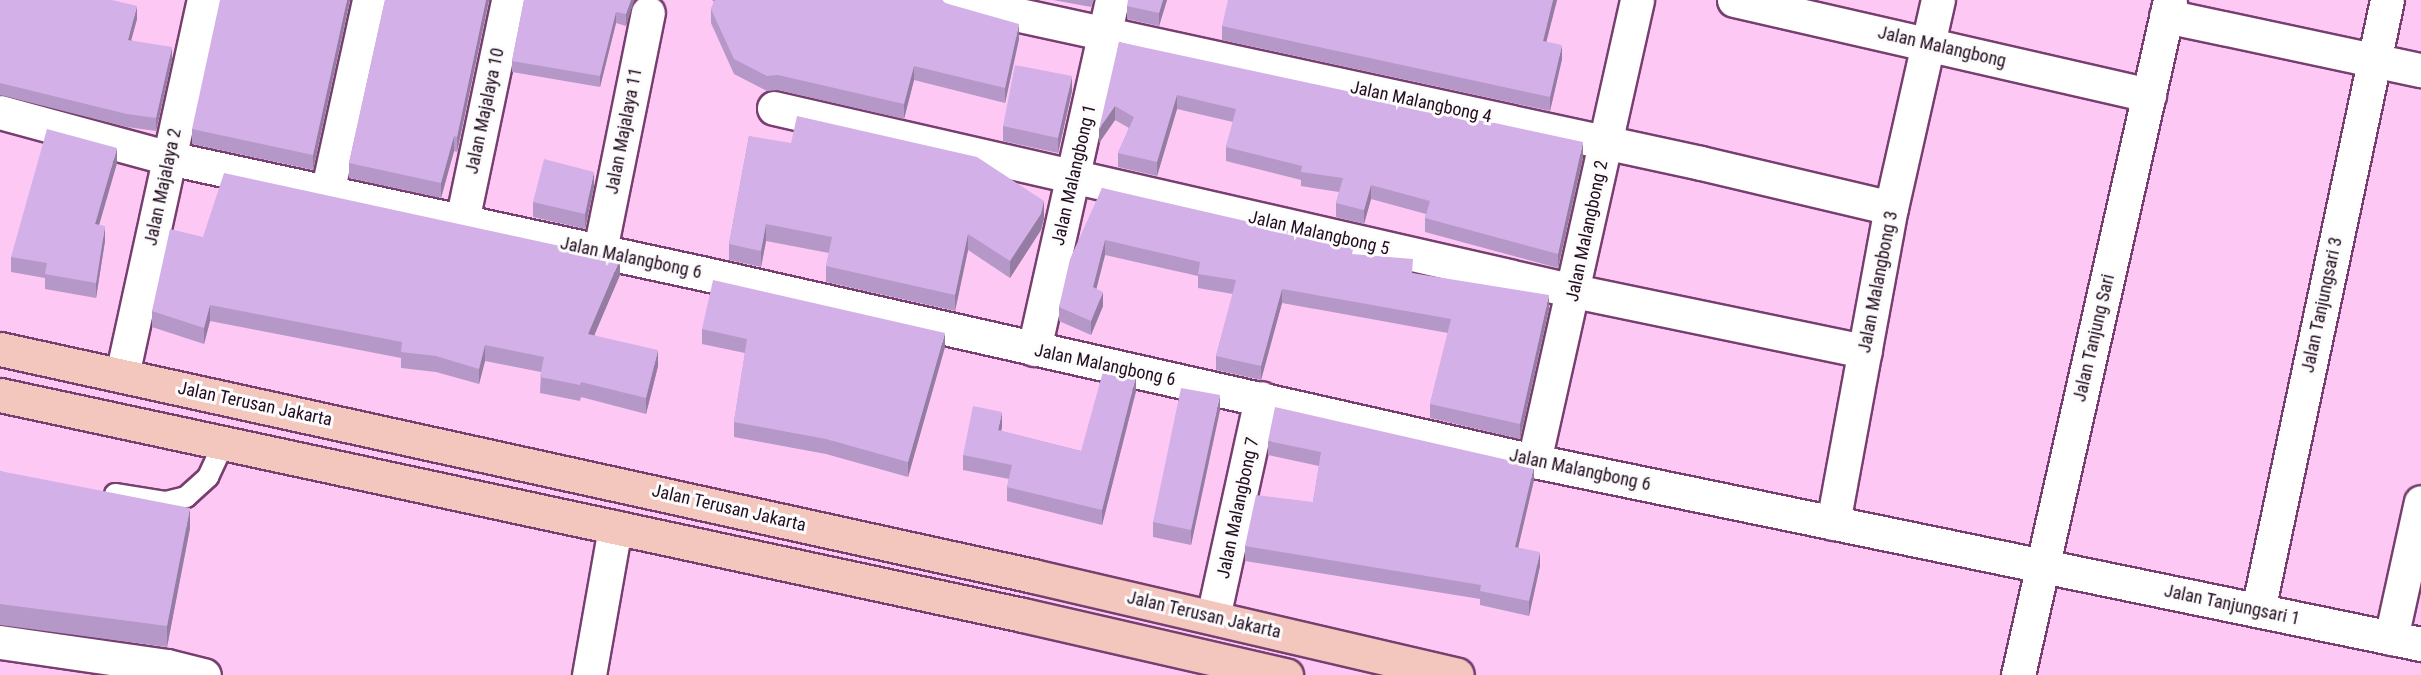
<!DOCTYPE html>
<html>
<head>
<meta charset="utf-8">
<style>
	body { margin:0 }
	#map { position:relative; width:2421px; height:675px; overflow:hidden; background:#fdc8f4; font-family:"Roboto Condensed",sans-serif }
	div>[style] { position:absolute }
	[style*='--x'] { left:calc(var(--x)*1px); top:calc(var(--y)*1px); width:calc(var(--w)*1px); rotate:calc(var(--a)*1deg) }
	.roads { filter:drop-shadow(2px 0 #773f6f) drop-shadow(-2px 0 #773f6f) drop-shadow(0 2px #773f6f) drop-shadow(0 -2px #773f6f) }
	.lane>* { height:20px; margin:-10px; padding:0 10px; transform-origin:10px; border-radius:10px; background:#fff }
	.street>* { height:33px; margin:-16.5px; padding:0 16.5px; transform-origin:16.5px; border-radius:16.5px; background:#fff }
	.primary>* { height:33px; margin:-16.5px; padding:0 16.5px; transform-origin:16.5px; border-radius:16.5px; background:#f4c7be }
	.wall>* { inset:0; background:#b598c8 }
	.shaded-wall>* { inset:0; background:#947ca2 }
	.building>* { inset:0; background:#d3b1e8 }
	span { translate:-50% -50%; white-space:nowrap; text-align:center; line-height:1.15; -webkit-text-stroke:6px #fcfcfc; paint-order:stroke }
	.street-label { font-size:18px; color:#230c20 }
</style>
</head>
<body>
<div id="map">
	<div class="roads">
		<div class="lane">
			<i style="--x:115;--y:494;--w:52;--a:8.9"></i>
			<i style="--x:166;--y:502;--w:21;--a:-14"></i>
			<i style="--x:186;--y:497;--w:30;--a:-42"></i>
			<i style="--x:208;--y:477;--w:38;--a:-65"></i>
		</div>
		<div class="street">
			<i style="--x:950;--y:0;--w:768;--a:12.25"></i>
			<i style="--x:1701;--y:163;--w:195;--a:13.3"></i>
			<i style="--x:1734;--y:0;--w:426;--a:12.9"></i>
			<i style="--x:2166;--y:16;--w:261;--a:12"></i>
			<i style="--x:774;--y:108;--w:821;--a:12.88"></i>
			<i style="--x:1574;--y:291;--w:297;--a:11.7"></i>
			<i style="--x:0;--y:112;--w:175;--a:15.2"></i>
			<i style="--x:169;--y:158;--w:544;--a:12.2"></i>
			<i style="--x:701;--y:273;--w:854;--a:12.72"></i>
			<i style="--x:1534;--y:461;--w:906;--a:11.66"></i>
			<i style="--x:327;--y:193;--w:198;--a:-77.7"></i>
			<i style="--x:462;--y:221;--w:226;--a:-78.2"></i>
			<i style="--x:600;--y:250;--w:242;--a:-78.6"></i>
			<i style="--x:1034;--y:349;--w:358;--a:-77.4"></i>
			<i style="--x:122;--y:375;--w:384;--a:-77.7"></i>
			<i style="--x:1534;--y:461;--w:472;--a:-77.4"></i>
			<i style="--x:1833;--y:523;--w:320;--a:-79.6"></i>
			<i style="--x:1891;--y:208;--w:213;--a:-77.3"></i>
			<i style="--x:2258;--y:610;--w:623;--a:-78.06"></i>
			<i style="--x:1213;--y:617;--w:224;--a:-77.6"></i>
			<i style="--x:2391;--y:638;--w:139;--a:-77.6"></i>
			<i style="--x:0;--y:642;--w:169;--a:8.2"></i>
			<i style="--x:167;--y:666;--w:38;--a:14"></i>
			<i style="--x:589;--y:675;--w:150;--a:-80"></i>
			<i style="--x:2018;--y:675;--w:692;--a:-77.31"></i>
		</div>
		<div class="primary">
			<i style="--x:0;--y:349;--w:1058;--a:12.39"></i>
			<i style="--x:1033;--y:576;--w:435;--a:13.1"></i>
			<i style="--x:0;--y:395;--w:1046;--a:12.14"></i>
			<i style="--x:1023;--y:615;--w:270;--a:12.9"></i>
		</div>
	</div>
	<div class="wall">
		<i style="clip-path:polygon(0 0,137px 19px,131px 40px,172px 60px,156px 131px,127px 127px,0 95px)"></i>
		<i style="clip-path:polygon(350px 0,313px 170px,192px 144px,192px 129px)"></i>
		<i style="clip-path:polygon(385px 0,489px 0,457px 152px,454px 151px,441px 198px,349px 178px,349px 163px)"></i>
		<i style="clip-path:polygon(524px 0,634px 0,626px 26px,616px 23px,600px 87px,512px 72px,512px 61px)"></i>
		<i style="clip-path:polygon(712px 0,942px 0,945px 3px,1019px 39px,1005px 103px,914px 80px,904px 119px,778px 90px,767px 91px,734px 74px,711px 23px,711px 9px,714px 2px)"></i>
		<i style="clip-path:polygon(1053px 0,1094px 0,1091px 7px)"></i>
		<i style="clip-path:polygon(1167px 0,1159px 26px,1127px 19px,1127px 6px)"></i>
		<i style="clip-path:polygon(1557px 0,1546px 42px,1562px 59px,1550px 111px,1222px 40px,1222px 26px)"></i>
		<i style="clip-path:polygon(1119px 42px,1583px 157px,1558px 268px,1425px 232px,1425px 218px,1426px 214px,1371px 199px,1364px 224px,1336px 217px,1336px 203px,1339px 192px,1301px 186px,1301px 180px,1226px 161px,1226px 147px,1233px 122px,1177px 109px,1157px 176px,1118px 167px,1118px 153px,1129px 128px,1115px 120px,1099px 143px)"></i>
		<i style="clip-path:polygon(1072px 91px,1058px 153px,1003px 141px,1003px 126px)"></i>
		<i style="clip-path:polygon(749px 136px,1044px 218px,1041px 230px,1010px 278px,968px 250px,955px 311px,826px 282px,826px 266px,829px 253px,766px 241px,761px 267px,729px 260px,729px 244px)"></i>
		<i style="clip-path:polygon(117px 163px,99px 225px,105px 241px,96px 298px,45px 289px,45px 278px,11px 272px,11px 257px)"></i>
		<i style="clip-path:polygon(594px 187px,585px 229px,533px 217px,533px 202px)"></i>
		<i style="clip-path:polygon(1102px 188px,1354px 255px,1413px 273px,1549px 309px,1520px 439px,1430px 418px,1430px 404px,1448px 333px,1282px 303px,1261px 380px,1216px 370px,1216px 356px,1233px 294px,1198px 288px,1198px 276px,1105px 255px,1096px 289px,1103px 306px,1091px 335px,1059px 321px,1059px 307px)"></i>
		<i style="clip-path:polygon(203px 237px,620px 275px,594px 335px,658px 366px,646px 414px,581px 397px,580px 401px,540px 393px,541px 372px,485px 361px,479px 384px,436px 372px,401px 368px,401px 358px,210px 321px,204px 344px,152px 327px,152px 311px)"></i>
		<i style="clip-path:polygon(702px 329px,945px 347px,908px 477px,826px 454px,734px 437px,734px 422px,745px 353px,702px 344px)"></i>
		<i style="clip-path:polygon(1136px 391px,1102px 525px,1007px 501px,1007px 487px,1009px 479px,963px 470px,963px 455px,1002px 427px,1001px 431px,1081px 451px)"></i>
		<i style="clip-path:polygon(1220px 410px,1191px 545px,1153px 537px,1153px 522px)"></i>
		<i style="clip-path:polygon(1268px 441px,1534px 480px,1518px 547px,1540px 566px,1529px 616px,1480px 605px,1480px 599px,1245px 561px,1245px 546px,1313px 502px,1319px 466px,1268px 455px)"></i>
		<i style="clip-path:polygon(0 471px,190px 528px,167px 647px,0 625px)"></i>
	</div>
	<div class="shaded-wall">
		<i style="clip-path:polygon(347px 0,350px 0,313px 170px,313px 155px)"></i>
		<i style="clip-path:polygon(486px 0,489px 0,457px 152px,457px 137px)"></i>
		<i style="clip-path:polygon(631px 0,634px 0,626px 26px,626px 14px)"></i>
		<i style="clip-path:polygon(1163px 0,1167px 0,1159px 26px,1159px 13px)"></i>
		<i style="clip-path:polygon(1553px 0,1557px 0,1543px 55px,1543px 41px)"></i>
		<i style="clip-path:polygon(137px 6px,137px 19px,128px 52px,128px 40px)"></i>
		<i style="clip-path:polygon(616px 12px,616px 23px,600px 87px,600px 76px)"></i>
		<i style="clip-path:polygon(1019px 24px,1019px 39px,1005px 103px,1005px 88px)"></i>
		<i style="clip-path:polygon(1562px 45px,1562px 59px,1550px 111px,1550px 97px)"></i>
		<i style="clip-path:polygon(172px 47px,172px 60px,156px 131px,156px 118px)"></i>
		<i style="clip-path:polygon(914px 66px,914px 80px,904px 119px,904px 104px)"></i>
		<i style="clip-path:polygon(1072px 76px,1072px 91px,1058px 153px,1058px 138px)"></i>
		<i style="clip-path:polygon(1177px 95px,1177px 109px,1157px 176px,1157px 162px)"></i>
		<i style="clip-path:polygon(1115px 106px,1115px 120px,1099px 143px,1099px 129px)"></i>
		<i style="clip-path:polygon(454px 136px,454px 151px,441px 198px,441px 183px)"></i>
		<i style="clip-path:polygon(1583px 142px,1583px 157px,1558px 268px,1558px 254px)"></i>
		<i style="clip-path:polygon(117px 148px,117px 163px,95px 239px,95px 224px)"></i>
		<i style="clip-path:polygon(594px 172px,594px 187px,585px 229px,585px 214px)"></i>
		<i style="clip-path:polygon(1371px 185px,1371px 199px,1364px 224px,1364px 210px)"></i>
		<i style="clip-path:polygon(1044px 201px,1044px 218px,1041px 230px,1010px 278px,1010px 261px)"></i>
		<i style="clip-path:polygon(766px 224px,766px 241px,761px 267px,761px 251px)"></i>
		<i style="clip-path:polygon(105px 226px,105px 241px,96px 298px,96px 283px)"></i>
		<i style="clip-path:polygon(968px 234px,968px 250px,955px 311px,955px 295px)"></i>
		<i style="clip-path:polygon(1105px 240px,1105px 255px,1093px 302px,1093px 287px)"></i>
		<i style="clip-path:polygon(620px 259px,620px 275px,588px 350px,588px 334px)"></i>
		<i style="clip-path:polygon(1282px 289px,1282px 303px,1261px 380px,1261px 366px)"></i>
		<i style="clip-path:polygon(1103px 292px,1103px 306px,1091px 335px,1091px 321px)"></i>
		<i style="clip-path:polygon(1549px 295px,1549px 309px,1520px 439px,1520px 424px)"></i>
		<i style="clip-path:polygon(210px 305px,210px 321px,204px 344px,204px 328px)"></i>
		<i style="clip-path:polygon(945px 333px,945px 347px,908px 477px,908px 462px)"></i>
		<i style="clip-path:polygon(485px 345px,485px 361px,479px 384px,479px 369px)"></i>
		<i style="clip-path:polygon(658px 350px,658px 366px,646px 414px,646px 398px)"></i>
		<i style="clip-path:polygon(1136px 376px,1136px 391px,1102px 525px,1102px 510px)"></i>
		<i style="clip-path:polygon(1220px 395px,1220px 410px,1191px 545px,1191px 530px)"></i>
		<i style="clip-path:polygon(1002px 412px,1002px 427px,998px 445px,998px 430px)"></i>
		<i style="clip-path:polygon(1534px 466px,1534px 480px,1515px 561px,1515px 547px)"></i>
		<i style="clip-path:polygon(190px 508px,190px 528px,167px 647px,167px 626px)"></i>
		<i style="clip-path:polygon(1540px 552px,1540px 566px,1529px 616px,1529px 601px)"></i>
	</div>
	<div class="building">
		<i style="clip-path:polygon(0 0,112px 0,137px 6px,128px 40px,172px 47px,156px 118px,127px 114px,0 83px)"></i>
		<i style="clip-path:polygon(220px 0,347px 0,313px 155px,192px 129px)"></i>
		<i style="clip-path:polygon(385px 0,486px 0,457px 137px,454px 136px,441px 183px,349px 163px)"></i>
		<i style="clip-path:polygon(524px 0,631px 0,626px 14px,616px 12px,600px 76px,512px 61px)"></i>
		<i style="clip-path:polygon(715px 0,942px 0,945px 3px,1019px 24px,1005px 88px,914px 66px,904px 104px,778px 75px,767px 76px,734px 59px,711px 9px)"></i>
		<i style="clip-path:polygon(1128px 0,1163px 0,1159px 13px,1127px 6px)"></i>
		<i style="clip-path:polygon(1228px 0,1553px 0,1543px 41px,1562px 45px,1550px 97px,1222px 26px)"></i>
		<i style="clip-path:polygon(1119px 42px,1583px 142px,1558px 254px,1425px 218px,1430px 201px,1371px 185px,1364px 210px,1336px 203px,1343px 178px,1301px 172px,1302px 166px,1226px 147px,1236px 109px,1177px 95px,1157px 162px,1118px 153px,1134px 117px,1115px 106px,1099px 129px)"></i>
		<i style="clip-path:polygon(1015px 65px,1072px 76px,1058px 138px,1003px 126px)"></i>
		<i style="clip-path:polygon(797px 116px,977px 157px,1044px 201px,1041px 214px,1010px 261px,968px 234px,955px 295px,826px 266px,832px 237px,766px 224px,761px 251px,729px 244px,749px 136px,791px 143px)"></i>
		<i style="clip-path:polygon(47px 129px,117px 148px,95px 224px,105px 226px,96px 283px,45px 274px,47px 263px,11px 257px)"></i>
		<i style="clip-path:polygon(544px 159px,594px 172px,585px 214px,533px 202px)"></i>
		<i style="clip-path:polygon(224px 173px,620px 259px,588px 334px,658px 350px,646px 398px,581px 382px,580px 385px,540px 377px,544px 357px,485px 345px,479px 369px,436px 356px,401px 352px,402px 342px,210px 305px,204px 328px,152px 311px,170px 229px,203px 237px)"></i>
		<i style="clip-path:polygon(1102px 188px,1354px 246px,1352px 254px,1413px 259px,1412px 273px,1549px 295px,1520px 424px,1430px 404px,1451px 319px,1282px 289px,1261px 366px,1216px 356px,1236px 280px,1198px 274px,1200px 262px,1105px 240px,1093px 287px,1103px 292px,1091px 321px,1059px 307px,1070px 259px)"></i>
		<i style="clip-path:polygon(713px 280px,945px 333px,908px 462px,826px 439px,734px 422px,747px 339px,702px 329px)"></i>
		<i style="clip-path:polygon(1104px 368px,1136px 376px,1102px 510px,1007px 487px,1012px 465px,963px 455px,973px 406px,1002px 412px,998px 430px,1081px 451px)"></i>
		<i style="clip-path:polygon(1181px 388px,1220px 395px,1191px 530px,1153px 522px)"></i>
		<i style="clip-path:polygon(1275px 407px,1534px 466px,1515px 547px,1540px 552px,1529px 601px,1480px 591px,1481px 585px,1245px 546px,1256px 495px,1313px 502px,1321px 452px,1268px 441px)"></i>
		<i style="clip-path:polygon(0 471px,190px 508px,167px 626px,0 604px)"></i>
	</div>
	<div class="street-label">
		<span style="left:1942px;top:47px;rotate:13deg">Jalan Malangbong</span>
		<span style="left:1421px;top:102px;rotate:12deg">Jalan Malangbong 4</span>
		<span style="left:485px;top:111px;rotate:-78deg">Jalan Majalaya 10</span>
		<span style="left:624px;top:131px;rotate:-79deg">Jalan Majalaya 11</span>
		<span style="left:1074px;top:175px;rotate:-77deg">Jalan Malangbong 1</span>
		<span style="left:163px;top:187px;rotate:-78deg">Jalan Majalaya 2</span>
		<span style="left:1587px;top:231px;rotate:-78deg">Jalan Malangbong 2</span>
		<span style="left:1319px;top:233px;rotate:13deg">Jalan Malangbong 5</span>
		<span style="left:631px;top:258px;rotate:12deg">Jalan Malangbong 6</span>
		<span style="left:1878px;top:282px;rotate:-79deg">Jalan Malangbong 3</span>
		<span style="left:2322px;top:305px;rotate:-78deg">Jalan Tanjungsari 3</span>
		<span style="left:2094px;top:338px;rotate:-77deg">Jalan Tanjung Sari</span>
		<span style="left:1105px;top:365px;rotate:12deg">Jalan Malangbong 6</span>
		<span style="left:255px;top:404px;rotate:12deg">Jalan Terusan Jakarta</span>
		<span style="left:1580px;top:470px;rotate:12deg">Jalan Malangbong 6</span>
		<span style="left:729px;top:508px;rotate:13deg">Jalan Terusan Jakarta</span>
		<span style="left:1238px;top:508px;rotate:-78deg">Jalan Malangbong 7</span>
		<span style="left:2232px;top:605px;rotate:12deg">Jalan Tanjungsari 1</span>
		<span style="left:1204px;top:615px;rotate:13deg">Jalan Terusan Jakarta</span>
	</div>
</div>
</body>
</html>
